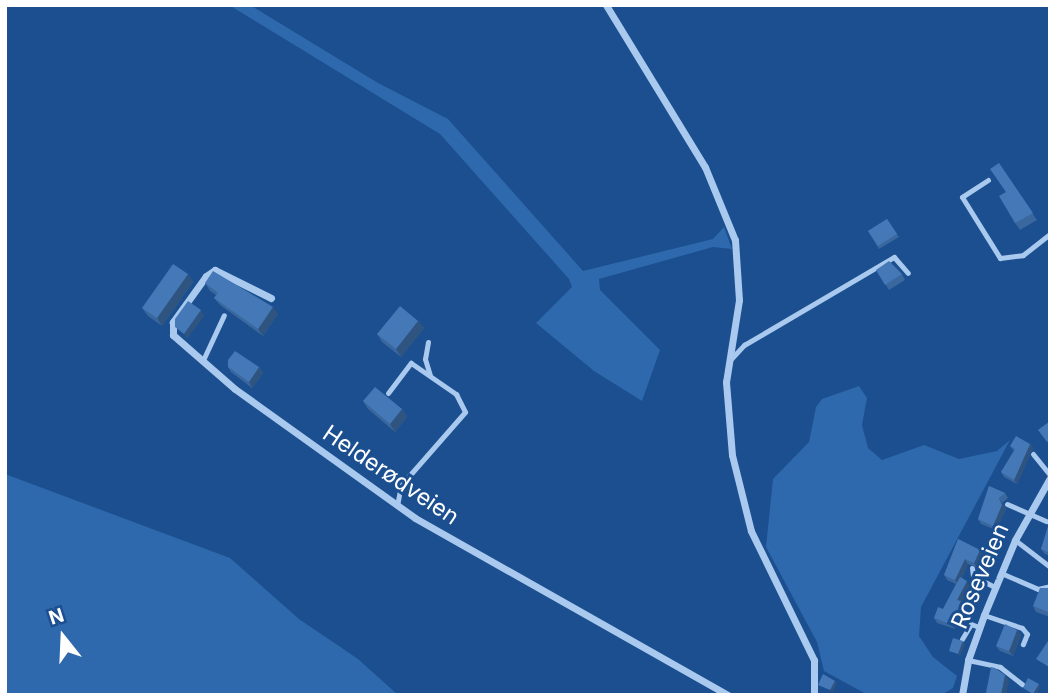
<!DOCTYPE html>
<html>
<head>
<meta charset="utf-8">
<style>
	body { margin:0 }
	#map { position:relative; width:1055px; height:700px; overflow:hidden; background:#1b4f8f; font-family:Inter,sans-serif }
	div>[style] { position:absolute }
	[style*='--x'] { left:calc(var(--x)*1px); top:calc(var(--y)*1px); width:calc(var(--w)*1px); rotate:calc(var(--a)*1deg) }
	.green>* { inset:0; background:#2e69ad }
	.lane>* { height:5px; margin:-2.5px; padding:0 2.5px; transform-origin:2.5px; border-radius:2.5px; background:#a9c9ee }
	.street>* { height:7px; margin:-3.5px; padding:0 3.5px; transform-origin:3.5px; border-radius:3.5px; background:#a9c9ee }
	.wall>* { inset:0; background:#3a679d }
	.shaded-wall>* { inset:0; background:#305480 }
	.building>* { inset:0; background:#4478b7 }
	span { translate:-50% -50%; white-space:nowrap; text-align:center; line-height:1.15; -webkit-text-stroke:6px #1b4f8f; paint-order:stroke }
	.street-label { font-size:23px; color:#fff }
	.frame { position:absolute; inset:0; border:7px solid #fff; pointer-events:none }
	.north { position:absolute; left:28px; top:602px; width:70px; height:70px; -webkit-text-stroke:5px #1b4f8f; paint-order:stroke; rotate:342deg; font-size:19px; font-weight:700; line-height:28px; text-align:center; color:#fff }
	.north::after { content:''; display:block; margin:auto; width:24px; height:32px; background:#fff; clip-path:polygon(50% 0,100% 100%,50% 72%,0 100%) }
</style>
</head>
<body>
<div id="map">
	<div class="green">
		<i style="clip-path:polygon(229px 5px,250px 5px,378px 83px,448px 119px,583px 271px,713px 239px,724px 227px,732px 249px,713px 247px,599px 279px,600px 290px,660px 350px,642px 401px,594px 371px,536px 323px,572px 287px,569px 279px,440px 134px)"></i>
		<i style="clip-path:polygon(859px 386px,867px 398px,862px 425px,868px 448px,882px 460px,924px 445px,959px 459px,997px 451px,1010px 440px,921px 607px,919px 636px,933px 657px,957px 676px,953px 688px,943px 694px,868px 695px,824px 671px,817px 642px,766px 547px,773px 479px,809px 442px,816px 407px,822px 399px)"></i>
		<i style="clip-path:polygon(5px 474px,230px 558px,299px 619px,358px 659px,398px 695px,5px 695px)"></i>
	</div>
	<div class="lane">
		<i style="--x:988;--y:180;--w:31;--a:147"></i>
		<i style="--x:962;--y:197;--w:72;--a:58.1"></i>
		<i style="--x:1000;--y:258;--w:23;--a:-7"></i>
		<i style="--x:1023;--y:255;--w:34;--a:-38"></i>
		<i style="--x:428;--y:342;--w:17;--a:100"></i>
		<i style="--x:425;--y:359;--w:17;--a:73"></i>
		<i style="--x:204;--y:358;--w:47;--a:-65.1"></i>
		<i style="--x:730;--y:360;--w:21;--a:-47"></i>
		<i style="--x:744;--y:345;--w:174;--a:-30.4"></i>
		<i style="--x:894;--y:257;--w:21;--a:49"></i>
		<i style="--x:388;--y:393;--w:38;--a:-53"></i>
		<i style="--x:411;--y:363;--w:55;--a:34.6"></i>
		<i style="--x:456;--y:394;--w:20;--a:63"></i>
		<i style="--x:465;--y:412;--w:97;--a:131.2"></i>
		<i style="--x:401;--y:485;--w:21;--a:101"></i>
		<i style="--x:1033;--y:454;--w:27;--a:51"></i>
		<i style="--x:1007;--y:504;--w:43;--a:23.6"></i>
		<i style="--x:1015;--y:540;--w:44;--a:37.6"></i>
		<i style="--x:972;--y:568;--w:8;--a:83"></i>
		<i style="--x:973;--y:576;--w:25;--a:27"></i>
		<i style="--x:1001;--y:573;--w:40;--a:23.4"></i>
		<i style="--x:1038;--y:589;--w:12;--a:-14"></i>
		<i style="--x:984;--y:615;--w:40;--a:18.9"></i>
		<i style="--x:1022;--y:628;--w:8;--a:50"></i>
		<i style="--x:1027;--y:634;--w:11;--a:112"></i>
		<i style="--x:962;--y:639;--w:17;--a:-59"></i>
		<i style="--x:971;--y:624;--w:9;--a:21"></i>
		<i style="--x:968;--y:660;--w:33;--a:12"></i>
		<i style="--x:1000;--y:667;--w:28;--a:38"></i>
		<i style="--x:818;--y:695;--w:9;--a:0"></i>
	</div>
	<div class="street">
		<i style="--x:606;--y:5;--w:190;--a:58.6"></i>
		<i style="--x:705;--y:167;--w:79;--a:67.7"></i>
		<i style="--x:735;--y:240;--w:60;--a:86.2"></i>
		<i style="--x:739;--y:300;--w:83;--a:99"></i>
		<i style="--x:726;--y:382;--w:73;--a:85.3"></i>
		<i style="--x:732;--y:455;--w:78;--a:76"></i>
		<i style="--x:751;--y:531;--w:144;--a:64"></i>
		<i style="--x:814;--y:660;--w:35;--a:90"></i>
		<i style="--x:271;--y:298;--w:63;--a:-153.4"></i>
		<i style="--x:215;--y:270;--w:11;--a:146"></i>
		<i style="--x:206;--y:276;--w:57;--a:125.7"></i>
		<i style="--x:173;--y:322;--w:13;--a:90"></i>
		<i style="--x:173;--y:335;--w:82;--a:41.1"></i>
		<i style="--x:235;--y:389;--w:221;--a:35.6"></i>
		<i style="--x:415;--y:518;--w:360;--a:29.5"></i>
		<i style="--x:962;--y:695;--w:36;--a:-80"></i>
		<i style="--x:968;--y:660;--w:48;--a:-70.4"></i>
		<i style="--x:984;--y:615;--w:81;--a:-67.5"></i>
		<i style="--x:1015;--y:540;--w:71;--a:-60.6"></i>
	</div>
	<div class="wall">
		<i style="clip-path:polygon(999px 163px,1037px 220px,1020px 230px,1015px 223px,1006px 192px)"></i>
		<i style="clip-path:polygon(887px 219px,899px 237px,879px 249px,868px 231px)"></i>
		<i style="clip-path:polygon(876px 270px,902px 274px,905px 280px,889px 290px)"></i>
		<i style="clip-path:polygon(188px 274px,193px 282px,162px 326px,148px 316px,142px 308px)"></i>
		<i style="clip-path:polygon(205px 283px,278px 314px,263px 336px,220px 305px,214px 298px,216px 295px,210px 291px)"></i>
		<i style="clip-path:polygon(418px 321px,424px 328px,401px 357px,382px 342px,377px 334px)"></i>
		<i style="clip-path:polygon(228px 367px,259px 367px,263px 373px,252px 388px,231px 372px)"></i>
		<i style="clip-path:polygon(363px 401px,402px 409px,407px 417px,395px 432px,368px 409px)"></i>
		<i style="clip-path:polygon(1030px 444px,1033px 448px,1017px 484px,1004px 477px,1001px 472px,1014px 451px,1010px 446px)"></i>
		<i style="clip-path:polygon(989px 486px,1005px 493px,1008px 498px,1002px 503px,1006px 509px,996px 530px,981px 524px,978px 519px)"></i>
		<i style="clip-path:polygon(1050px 520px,1050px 556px,1045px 554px,1041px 549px)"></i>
		<i style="clip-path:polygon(958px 539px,980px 550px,984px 555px,978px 568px,968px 564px,962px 578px,971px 586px,962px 602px,964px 606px,955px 629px,937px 623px,934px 618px,943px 609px,956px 584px,947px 580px,944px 575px)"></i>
		<i style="clip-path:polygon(1050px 588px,1050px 617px,1036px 612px,1033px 606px)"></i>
		<i style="clip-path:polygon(1017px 630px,1021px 635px,1013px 656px,1000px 651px,996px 646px)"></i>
	</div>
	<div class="shaded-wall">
		<i style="clip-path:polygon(188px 274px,193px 282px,162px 326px,157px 318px)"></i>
		<i style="clip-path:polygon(273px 307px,278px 314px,263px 336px,258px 329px)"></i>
		<i style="clip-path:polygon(201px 310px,204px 316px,187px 339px,184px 334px)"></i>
		<i style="clip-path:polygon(418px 321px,424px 328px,401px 357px,396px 349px)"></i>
		<i style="clip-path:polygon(259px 367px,263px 373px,252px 388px,249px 382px)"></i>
		<i style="clip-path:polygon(402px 409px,407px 417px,395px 432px,390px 424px)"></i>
		<i style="clip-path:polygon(1030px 444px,1033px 448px,1017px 484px,1014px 480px)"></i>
		<i style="clip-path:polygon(999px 498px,1006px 509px,996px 530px,993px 526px)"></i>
		<i style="clip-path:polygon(980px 550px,984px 555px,978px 568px,974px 563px)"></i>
		<i style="clip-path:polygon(965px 559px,968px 564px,959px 586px,955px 580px)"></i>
		<i style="clip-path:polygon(967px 581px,971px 586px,962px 602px,964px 606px,955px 629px,952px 625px,957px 600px)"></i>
		<i style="clip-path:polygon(1017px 630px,1021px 635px,1013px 656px,1009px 651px)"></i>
		<i style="clip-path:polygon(963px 641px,965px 644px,960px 657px,958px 654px)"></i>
		<i style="clip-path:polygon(1005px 675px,1009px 680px,1006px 695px,1001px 695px)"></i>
		<i style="clip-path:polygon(835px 681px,837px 683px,832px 693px,830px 690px)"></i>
		<i style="clip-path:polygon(1039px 684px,1040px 687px,1036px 695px,1033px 695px)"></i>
	</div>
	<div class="building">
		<i style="clip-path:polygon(999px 163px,1033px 213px,1015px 223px,999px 196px,1006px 192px,990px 169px)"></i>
		<i style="clip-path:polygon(887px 219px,897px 234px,878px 246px,868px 231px)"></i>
		<i style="clip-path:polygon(889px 261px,902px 274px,885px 285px,876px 270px)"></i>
		<i style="clip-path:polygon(173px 264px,188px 274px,157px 318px,142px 308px)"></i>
		<i style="clip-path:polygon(213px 271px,273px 307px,258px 329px,214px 298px,218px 293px,205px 283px)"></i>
		<i style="clip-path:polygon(188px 301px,201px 310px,184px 334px,175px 327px,175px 319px)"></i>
		<i style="clip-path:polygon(400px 306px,418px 321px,396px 349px,377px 334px)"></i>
		<i style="clip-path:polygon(235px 351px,259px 367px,249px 382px,228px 367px,228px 360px)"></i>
		<i style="clip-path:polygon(375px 387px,402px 409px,390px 424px,363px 401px)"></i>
		<i style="clip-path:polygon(1050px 421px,1050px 440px,1047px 442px,1038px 430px)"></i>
		<i style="clip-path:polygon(1016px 436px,1030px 444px,1014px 480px,1001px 472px,1015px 449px,1010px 446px)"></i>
		<i style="clip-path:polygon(989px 486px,1005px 493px,999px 498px,1002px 505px,993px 526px,978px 519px)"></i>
		<i style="clip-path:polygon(1050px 520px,1050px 553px,1041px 549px)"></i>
		<i style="clip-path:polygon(958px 539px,980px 550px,974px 563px,965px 559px,955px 580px,944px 575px)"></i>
		<i style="clip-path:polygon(960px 577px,967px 581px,957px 600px,961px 601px,952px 625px,934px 618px,938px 607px,943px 609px)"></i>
		<i style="clip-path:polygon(1040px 588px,1050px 588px,1050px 608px,1048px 612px,1033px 606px)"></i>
		<i style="clip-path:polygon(1005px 624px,1017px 630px,1009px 651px,996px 646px)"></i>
		<i style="clip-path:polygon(953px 638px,963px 641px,958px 654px,949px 651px)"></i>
		<i style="clip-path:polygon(1050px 638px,1050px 666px,1049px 667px,1036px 659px)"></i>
		<i style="clip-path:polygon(991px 667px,995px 668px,1005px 675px,1001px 695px,986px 693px)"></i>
		<i style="clip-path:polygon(823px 674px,835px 681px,830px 690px,818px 685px)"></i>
		<i style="clip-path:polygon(1028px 678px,1039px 684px,1033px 694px,1023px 688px)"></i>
	</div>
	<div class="street-label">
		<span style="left:391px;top:475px;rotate:34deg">Helderødveien</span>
		<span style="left:980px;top:576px;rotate:-67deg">Roseveien</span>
	</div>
	<div class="frame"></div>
	<div class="north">N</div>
</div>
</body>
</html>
